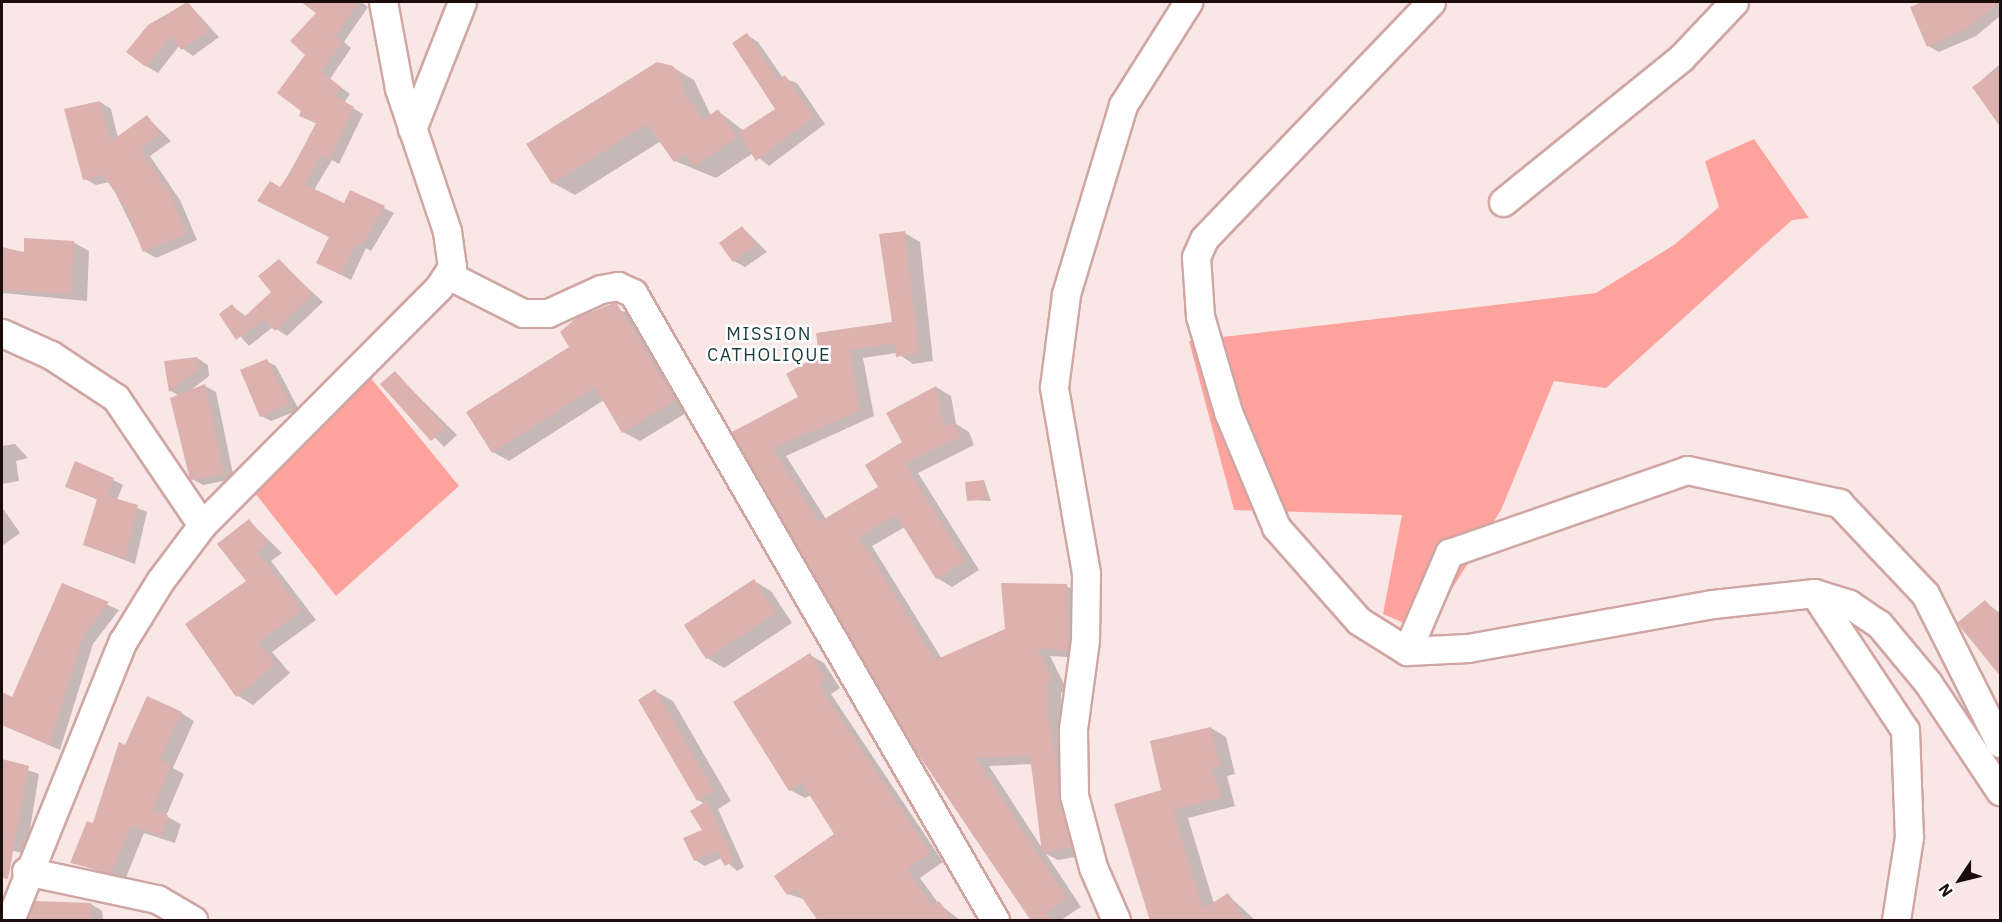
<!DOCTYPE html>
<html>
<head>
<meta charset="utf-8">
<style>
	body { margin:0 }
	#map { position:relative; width:2002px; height:922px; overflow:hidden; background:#f9e7e6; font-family:"IBM Plex Sans",sans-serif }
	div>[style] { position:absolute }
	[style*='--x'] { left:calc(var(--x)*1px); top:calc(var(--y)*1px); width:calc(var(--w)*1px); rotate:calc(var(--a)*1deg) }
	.green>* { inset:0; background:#fea29d }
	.shadow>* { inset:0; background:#0003 }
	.building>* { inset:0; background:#dcb1ae }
	.roads { filter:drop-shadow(2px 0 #d0a6a3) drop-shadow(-2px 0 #d0a6a3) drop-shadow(0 2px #d0a6a3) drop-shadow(0 -2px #d0a6a3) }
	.minor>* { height:27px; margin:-13.5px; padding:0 13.5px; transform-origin:13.5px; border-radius:13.5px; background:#fff }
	span { translate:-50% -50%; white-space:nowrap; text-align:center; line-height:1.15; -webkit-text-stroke:5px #fff; paint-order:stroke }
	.neighbourhood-label { font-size:18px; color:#193c3c; letter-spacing:1.5px }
	.frame { position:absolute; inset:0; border:3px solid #1c0d0d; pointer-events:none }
	.north { position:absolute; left:1930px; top:850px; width:60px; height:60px; -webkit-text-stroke:4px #fff; paint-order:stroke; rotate:235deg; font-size:16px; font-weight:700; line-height:24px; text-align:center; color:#1c0d0d }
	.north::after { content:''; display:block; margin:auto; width:21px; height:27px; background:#1c0d0d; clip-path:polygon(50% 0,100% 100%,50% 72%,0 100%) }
</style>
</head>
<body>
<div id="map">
	<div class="green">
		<i style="clip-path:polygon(1754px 139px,1809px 218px,1792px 220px,1606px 388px,1554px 381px,1501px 510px,1425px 632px,1383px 614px,1402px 515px,1234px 510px,1189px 341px,1596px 293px,1674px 245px,1719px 207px,1705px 161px)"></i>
		<i style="clip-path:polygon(365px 371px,459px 486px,336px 596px,248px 484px)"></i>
	</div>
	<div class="shadow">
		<i style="clip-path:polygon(187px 2px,219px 37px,193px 56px,179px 46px,158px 73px,146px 66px,149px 26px)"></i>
		<i style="clip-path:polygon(304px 2px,361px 2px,368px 7px,344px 42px,351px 48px,330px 79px,350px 94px,344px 103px,363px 114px,339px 164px,332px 160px,314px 190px,345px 206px,351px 192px,394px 213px,371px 251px,366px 248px,351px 280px,328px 268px,331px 237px,280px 189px,317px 124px,301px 116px,318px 12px)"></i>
		<i style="clip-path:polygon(1926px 2px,2000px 2px,2000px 16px,1976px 36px,1939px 52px,1928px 46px,1912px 8px)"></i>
		<i style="clip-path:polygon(747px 35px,758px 42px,783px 78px,797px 83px,825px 124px,769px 166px,753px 153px,716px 178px,675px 161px,661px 141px,575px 195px,553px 183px,672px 67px,694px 80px,711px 116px,718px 111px,744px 131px,777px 109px)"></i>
		<i style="clip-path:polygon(2000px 64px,2000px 119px,1974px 87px)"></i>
		<i style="clip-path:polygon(100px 102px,111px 109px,118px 138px,147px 117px,171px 141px,150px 156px,180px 200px,197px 240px,156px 258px,144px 251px,110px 182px,96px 185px,85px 179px)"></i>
		<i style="clip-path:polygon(743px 228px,767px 252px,745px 267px,734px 261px)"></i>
		<i style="clip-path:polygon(evenodd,905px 233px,920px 242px,933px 361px,913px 364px,897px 353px,863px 358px,874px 416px,786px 456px,826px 519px,880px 487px,904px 442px,888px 414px,936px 387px,951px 396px,956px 424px,969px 432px,974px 445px,918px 473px,979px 570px,952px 587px,937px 578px,905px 527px,872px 546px,942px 659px,1006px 630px,1066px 586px,1081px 594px,1082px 658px,1050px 656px,1067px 690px,1061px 693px,1063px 731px,1086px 855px,1058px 860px,1046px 854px,1081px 907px,1061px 920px,1032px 920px,734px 432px,801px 397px,788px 375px,893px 323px,905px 233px,1032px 764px,1042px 848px,989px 766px,1032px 764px)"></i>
		<i style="clip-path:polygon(73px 242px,89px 251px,87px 301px,2px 293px,2px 249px,25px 254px)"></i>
		<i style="clip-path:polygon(279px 261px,323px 302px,287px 336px,273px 327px,249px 346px,221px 315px,232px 306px,247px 317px,273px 292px)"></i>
		<i style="clip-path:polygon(606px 306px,638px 316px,691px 410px,640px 441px,623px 432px,604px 400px,509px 461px,493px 452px,571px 347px,577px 319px)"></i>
		<i style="clip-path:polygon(197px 358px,208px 365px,209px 376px,191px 390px,205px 386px,216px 392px,234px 479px,203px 485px,192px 479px,179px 396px,171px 391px,166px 362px)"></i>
		<i style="clip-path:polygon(266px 361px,276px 366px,299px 410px,271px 421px,261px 416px)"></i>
		<i style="clip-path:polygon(395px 373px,457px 435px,444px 447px,383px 384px)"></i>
		<i style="clip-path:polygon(15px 444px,28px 458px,16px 461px,19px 481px,2px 484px,2px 446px)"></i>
		<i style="clip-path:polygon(113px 480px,123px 485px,117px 500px,147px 512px,135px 564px,84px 545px,98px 500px,67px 486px)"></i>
		<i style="clip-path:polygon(984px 481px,991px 501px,968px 500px)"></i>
		<i style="clip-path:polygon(2px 507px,20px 533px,2px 546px)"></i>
		<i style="clip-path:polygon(249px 521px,282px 553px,271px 561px,316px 620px,272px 652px,290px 673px,253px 705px,238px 696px,187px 625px,249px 581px)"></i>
		<i style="clip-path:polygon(754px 581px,771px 591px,792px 623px,724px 668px,707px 658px)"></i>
		<i style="clip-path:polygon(63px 585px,119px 610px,93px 644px,60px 750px,2px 725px,2px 694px,13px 699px)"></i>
		<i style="clip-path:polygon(1985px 602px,2000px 613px,2000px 674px)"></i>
		<i style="clip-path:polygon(810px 655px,824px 663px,840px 688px,831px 694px,943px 862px,920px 878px,938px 903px,960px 920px,820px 920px,806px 900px,788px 894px,836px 834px,811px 795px,805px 798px,790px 790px,735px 702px)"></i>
		<i style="clip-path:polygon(655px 691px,673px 701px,731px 801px,718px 809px,744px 867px,737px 871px,722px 858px,705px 866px,695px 860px,704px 831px,705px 804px,698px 800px)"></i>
		<i style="clip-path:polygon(181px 713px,194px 721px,173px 768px,184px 774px,166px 816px,181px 824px,175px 843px,144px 833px,125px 880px,72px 862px,94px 825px)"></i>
		<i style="clip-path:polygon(1211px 728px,1226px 737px,1235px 774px,1227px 776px,1235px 806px,1188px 818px,1214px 904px,1228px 895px,1255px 920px,1147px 920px,1152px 919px,1162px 791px)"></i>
		<i style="clip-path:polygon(3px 761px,39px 774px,26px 854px,2px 848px)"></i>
		<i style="clip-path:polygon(91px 904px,102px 911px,103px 920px,27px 920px)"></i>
	</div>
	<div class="building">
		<i style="clip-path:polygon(188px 2px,209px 31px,181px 50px,171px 36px,146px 67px,126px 52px,148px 25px)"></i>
		<i style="clip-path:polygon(301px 2px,359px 2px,335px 36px,342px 41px,321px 72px,341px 87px,335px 96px,354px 107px,329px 160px,321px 156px,304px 184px,344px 203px,350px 190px,385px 206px,361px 247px,356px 244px,341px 275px,316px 263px,329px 237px,257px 201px,270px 181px,280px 187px,290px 173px,316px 123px,299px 116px,301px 111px,277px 93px,305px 55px,290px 41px,316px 13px)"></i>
		<i style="clip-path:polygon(1922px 2px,2000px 2px,1965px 30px,1927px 47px,1910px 7px)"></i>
		<i style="clip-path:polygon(747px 33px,778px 80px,785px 75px,814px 117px,756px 161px,738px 133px,775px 109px,732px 43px)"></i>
		<i style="clip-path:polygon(657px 62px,673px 66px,681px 75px,684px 93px,703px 120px,718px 109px,737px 137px,694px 167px,685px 154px,674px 162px,647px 124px,552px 184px,526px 144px)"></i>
		<i style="clip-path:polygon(2001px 68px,2001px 128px,1972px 87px)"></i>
		<i style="clip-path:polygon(100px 101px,110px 142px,147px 115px,161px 134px,140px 149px,169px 192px,187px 234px,143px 252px,125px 207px,103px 175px,83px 180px,64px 109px)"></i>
		<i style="clip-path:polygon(742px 226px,756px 245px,733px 262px,719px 243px)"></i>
		<i style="clip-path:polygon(905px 231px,919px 353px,896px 357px,894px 344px,849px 350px,860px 411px,772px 448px,819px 522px,878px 487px,865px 465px,902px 442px,886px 413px,936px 386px,944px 426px,954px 422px,960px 437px,905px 464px,965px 561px,936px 579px,896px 515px,859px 537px,935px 660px,1005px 629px,1001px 583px,1067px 584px,1068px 651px,1037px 648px,1053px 681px,1047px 684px,1049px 721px,1071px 847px,1042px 853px,1030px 756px,976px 758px,1067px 899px,1046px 912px,1052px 921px,1031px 921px,914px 748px,732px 432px,798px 397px,786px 374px,819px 355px,816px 333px,892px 322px,879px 234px)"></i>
		<i style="clip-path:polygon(24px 238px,74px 241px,72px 294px,2px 290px,2px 247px,24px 252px)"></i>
		<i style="clip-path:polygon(279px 259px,313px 294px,275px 331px,264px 319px,236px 340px,219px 314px,232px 304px,243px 318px,271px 292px,258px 276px)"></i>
		<i style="clip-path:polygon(616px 302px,675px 400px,622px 433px,595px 387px,492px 453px,466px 412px,569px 347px,560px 332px,576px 318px)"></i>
		<i style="clip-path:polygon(197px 357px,199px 369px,169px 392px,164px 361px)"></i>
		<i style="clip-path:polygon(267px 359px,290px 404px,260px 417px,240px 370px)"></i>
		<i style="clip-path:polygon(395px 371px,446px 428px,431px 441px,380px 384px)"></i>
		<i style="clip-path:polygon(205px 384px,224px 474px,190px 480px,170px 398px)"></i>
		<i style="clip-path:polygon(75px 461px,114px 478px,107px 496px,138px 505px,125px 559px,83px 545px,97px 499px,65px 487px)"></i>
		<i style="clip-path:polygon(984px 480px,987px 499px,967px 501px,965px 482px)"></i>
		<i style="clip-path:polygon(249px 519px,268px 543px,257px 552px,302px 610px,258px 643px,276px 664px,236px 697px,185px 624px,246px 581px,217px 544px)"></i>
		<i style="clip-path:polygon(754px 579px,776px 613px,706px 659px,684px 625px)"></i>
		<i style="clip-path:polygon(62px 583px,109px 602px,83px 637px,49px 745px,2px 725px,2px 692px,12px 697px)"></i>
		<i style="clip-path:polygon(1985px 600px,2001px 618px,2001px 677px,1957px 623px)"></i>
		<i style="clip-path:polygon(810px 653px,826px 680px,818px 685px,930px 853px,907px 869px,932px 906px,939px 901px,953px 921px,818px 921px,796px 889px,787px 895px,774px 876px,834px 834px,802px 783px,789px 791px,733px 702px)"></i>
		<i style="clip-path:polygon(655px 689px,714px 791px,697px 801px,638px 700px)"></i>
		<i style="clip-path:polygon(147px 696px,182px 712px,160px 760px,171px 765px,152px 811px,168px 815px,162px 836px,131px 826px,111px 873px,70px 863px,87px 821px,93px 823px,119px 742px,125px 745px)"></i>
		<i style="clip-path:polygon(1211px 727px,1220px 766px,1212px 768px,1221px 797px,1173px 810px,1203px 909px,1228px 893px,1246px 921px,1150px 921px,1114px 804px,1161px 790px,1150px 741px)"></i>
		<i style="clip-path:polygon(2px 759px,29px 766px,8px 879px,2px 878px)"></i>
		<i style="clip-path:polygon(707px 801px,734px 861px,725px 866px,716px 851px,694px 861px,683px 838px,702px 830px,690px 811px)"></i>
		<i style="clip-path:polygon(34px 901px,91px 903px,92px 921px,27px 921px)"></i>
	</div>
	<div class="roads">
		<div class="minor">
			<i style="--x:1431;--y:2;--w:328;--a:133.8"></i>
			<i style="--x:1204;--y:239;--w:20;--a:114"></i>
			<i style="--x:1196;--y:257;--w:59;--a:86.1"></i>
			<i style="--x:1200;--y:316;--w:100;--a:73.7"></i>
			<i style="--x:1228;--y:412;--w:125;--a:67.3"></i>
			<i style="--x:1276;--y:527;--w:125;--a:48.6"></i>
			<i style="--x:1359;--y:621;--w:57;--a:32"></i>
			<i style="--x:1407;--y:651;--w:61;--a:-2.8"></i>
			<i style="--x:1468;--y:648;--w:249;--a:-10.2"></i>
			<i style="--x:1713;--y:604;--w:102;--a:-6.2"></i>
			<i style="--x:1814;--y:593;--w:37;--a:17"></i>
			<i style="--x:1849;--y:604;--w:36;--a:34"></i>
			<i style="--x:1879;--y:624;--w:77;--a:50.3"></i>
			<i style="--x:1928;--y:683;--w:130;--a:56.3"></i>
			<i style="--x:412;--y:129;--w:136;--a:-68.5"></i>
			<i style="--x:1503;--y:202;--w:229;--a:-39"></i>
			<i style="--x:1681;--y:58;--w:77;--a:-46.6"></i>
			<i style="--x:448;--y:275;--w:84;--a:26.9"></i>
			<i style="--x:523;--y:313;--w:25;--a:0"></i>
			<i style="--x:548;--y:313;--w:58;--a:-24.4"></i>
			<i style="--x:601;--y:289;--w:17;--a:-10"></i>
			<i style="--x:618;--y:286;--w:17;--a:25"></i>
			<i style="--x:633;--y:293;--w:724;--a:60"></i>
			<i style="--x:2;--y:333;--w:54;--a:24.2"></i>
			<i style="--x:51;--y:355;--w:78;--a:33.5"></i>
			<i style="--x:116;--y:398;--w:153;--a:55.9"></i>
			<i style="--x:1814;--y:593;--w:164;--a:56.4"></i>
			<i style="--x:1905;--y:730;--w:107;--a:87.9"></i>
			<i style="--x:1909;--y:837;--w:84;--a:98.9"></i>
			<i style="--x:1407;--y:651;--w:107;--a:-66.8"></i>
			<i style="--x:1449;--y:553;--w:252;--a:-19.2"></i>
			<i style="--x:1687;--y:470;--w:156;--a:12.2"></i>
			<i style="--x:1839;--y:503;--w:125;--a:46.6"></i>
			<i style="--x:1925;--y:594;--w:167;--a:63.3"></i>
			<i style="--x:26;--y:871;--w:134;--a:12.1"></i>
			<i style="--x:157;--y:899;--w:42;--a:30.3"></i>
			<i style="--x:10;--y:920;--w:301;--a:-68"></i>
			<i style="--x:123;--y:641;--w:70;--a:-58.3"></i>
			<i style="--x:160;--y:581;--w:70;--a:-53.1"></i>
			<i style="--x:202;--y:525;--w:336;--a:-45.1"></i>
			<i style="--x:439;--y:287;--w:24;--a:-57"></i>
			<i style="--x:452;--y:267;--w:36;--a:-98"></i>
			<i style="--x:447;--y:231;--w:151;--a:-108.6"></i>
			<i style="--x:399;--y:88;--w:87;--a:-100.5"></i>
			<i style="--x:1116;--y:920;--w:58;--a:-113.5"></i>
			<i style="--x:1093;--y:867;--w:74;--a:-104.8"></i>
			<i style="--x:1074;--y:795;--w:66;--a:-90.9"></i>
			<i style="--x:1073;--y:729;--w:90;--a:-82.3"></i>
			<i style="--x:1085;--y:640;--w:67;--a:-89.1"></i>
			<i style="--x:1086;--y:573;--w:189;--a:-99.8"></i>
			<i style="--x:1054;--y:387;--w:94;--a:-82.6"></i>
			<i style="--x:1066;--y:294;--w:197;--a:-73.2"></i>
			<i style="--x:1123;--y:105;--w:122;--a:-57.7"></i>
		</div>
	</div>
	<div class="neighbourhood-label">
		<span style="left:769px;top:345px">MISSION<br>CATHOLIQUE</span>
	</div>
	<div class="frame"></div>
	<div class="north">N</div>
</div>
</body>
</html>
